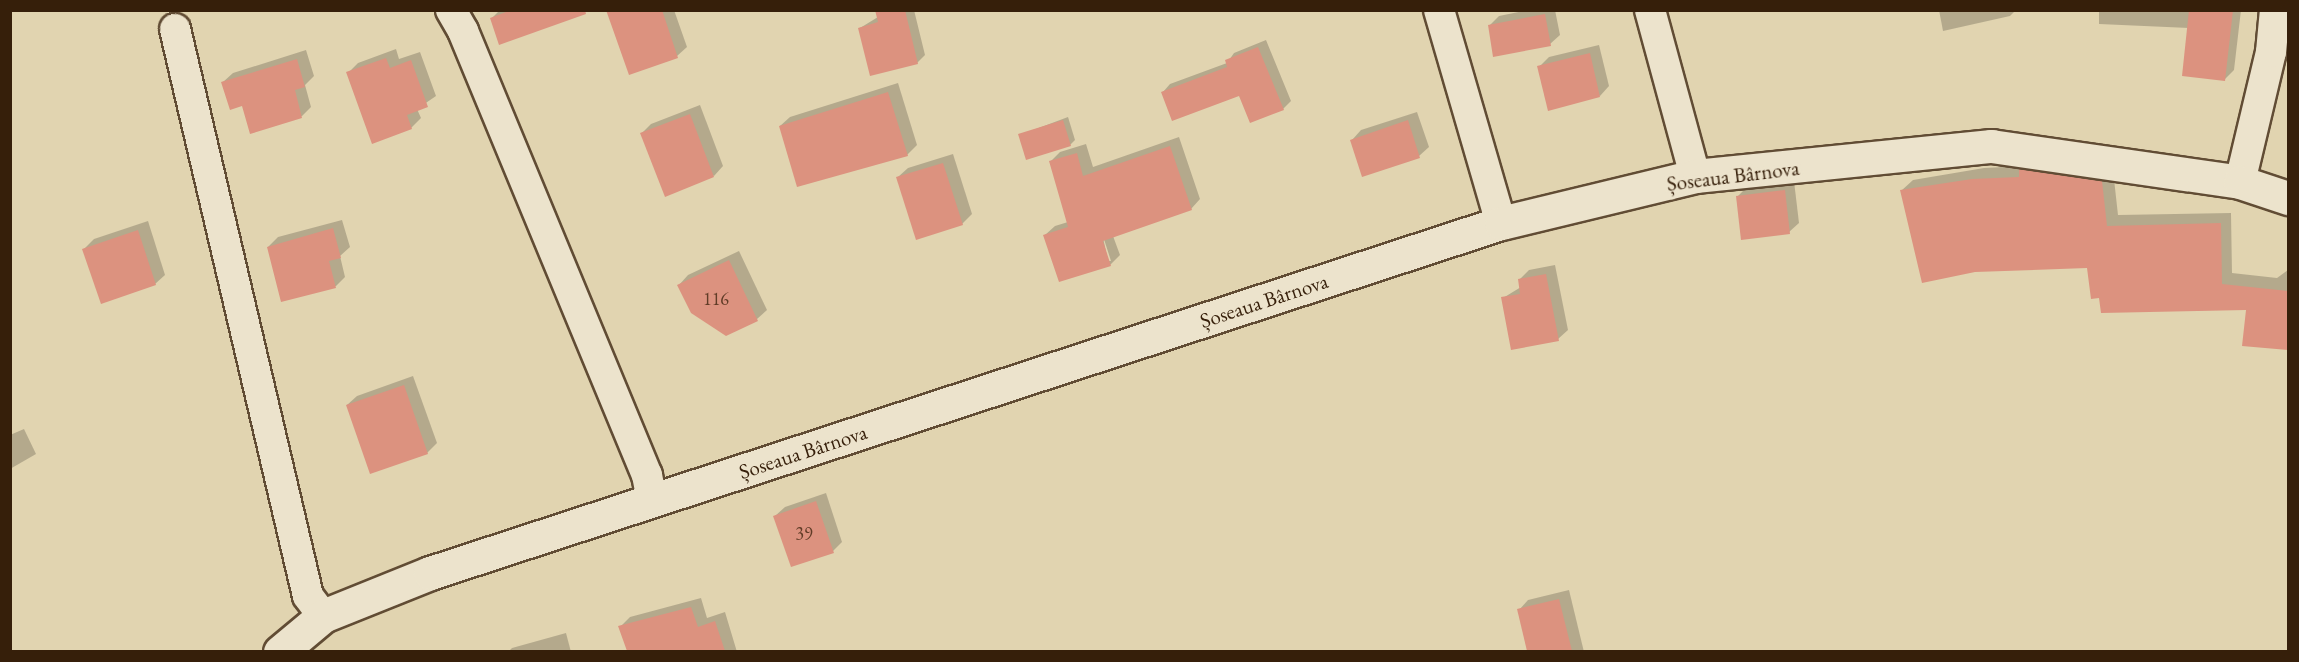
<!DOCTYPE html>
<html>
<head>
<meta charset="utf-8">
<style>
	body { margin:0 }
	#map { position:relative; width:2299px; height:662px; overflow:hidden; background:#e1d4b0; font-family:"EB Garamond",serif }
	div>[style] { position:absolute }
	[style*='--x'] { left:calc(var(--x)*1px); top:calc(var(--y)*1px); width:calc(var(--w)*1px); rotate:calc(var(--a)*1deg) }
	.shadow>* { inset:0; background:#0003 }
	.building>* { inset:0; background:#dc927f }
	.roads { filter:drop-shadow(2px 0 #614c34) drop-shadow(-2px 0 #614c34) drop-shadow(0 2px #614c34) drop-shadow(0 -2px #614c34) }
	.minor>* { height:30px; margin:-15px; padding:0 15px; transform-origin:15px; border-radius:15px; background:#ece3cc }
	.secondary>* { height:33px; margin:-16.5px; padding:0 16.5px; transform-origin:16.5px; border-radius:16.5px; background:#ece3cc }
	span { translate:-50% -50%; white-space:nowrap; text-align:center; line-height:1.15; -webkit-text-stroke:6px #ece3cc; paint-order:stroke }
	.number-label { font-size:18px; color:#603c27 }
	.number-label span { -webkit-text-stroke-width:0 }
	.street-label { font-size:21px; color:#361f0a }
	.frame { position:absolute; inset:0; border:12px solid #361f0a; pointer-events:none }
</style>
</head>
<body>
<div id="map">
	<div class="shadow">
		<i style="clip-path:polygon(500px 10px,553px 10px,491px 19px)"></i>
		<i style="clip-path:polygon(614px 10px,674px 10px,687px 47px,677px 56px)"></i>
		<i style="clip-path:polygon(876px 10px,914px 10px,925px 55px,917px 63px,860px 28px,878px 17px)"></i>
		<i style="clip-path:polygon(1529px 10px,1555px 10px,1560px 35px,1550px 44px,1489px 26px,1499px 16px)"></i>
		<i style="clip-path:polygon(1939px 10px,2016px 10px,2010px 16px,1943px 31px)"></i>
		<i style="clip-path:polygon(2099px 10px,2241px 10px,2234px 70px,2224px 80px,2189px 28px,2099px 24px)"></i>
		<i style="clip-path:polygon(1266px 40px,1291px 101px,1283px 109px,1240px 94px,1163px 92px,1170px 84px,1227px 63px,1234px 53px)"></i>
		<i style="clip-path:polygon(1599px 45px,1609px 86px,1600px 96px,1539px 67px,1549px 57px)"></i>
		<i style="clip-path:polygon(396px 49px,399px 59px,420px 52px,436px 96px,417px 109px,421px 118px,411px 128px,348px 73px,358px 63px)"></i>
		<i style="clip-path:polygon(306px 50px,314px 76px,305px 85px,311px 107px,302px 116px,251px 132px,243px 104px,223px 82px,233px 73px)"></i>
		<i style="clip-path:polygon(898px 83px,917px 145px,907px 155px,780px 126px,790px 117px)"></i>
		<i style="clip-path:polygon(700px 105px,723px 166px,714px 176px,641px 134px,651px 124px)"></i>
		<i style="clip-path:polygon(1417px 112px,1429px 147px,1419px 156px,1352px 140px,1361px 130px)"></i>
		<i style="clip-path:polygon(1068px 117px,1075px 140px,1070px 145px,1020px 135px)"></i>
		<i style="clip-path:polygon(evenodd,1179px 137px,1200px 199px,1191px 209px,1113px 236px,1120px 255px,1110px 265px,1045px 235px,1055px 226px,1068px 222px,1050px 162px,1060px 152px,1086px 144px,1093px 167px,1179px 137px,1102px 233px,1111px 261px,1108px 261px,1102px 233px)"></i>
		<i style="clip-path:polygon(953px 154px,972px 214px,962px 224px,898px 177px,908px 168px)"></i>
		<i style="clip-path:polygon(2024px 166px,2113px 170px,2118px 215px,2231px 213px,2232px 273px,2277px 278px,2288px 270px,2288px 349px,2248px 309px,2101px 296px,2088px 267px,1901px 191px,1913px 180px,1984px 168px)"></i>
		<i style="clip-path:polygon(1794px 181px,1799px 223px,1789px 232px,1737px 197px,1747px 187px)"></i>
		<i style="clip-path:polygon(342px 220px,350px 247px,340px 256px,345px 277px,336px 286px,282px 301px,268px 247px,278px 237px)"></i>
		<i style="clip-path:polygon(148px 221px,165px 275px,155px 284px,84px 249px,94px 239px)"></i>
		<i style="clip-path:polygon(739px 251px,767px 310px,757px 319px,726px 334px,679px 285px,688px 275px)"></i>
		<i style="clip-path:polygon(1555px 265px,1568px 330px,1558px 339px,1503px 298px,1521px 287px,1519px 280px,1529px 270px)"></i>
		<i style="clip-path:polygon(413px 376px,437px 443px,427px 453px,347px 405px,357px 396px)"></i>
		<i style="clip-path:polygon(24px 429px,36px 454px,10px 469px,10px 435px)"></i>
		<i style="clip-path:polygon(826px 493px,842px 542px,833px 551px,775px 516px,785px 507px)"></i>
		<i style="clip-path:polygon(1569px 590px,1584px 652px,1529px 652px,1519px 610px,1528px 600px)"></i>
		<i style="clip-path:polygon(701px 598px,707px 618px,725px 612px,737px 652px,628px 652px,620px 627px,630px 617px)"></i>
		<i style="clip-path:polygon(566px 633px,571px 652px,508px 652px,512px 648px)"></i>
	</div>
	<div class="building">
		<i style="clip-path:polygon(511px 10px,585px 10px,586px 14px,499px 45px,490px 18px)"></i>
		<i style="clip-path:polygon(606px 10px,662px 10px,678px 58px,629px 75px)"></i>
		<i style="clip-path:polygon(875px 10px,905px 10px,918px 64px,870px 76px,858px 28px,878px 22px)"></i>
		<i style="clip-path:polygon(2189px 10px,2233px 10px,2225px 81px,2182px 76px)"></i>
		<i style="clip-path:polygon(1545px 14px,1551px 46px,1493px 57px,1488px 25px)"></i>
		<i style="clip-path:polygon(1258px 47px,1284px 110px,1250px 123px,1239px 96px,1172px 121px,1161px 92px,1227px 67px,1225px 60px)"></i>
		<i style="clip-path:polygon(1590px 53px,1600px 97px,1548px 111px,1537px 66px)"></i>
		<i style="clip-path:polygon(386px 58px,390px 68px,411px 60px,428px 107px,407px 115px,412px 129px,372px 144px,346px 72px)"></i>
		<i style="clip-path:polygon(297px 59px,305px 87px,295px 90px,302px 118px,250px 134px,242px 106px,230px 110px,221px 82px)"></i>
		<i style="clip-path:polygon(888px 92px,908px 156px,797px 187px,779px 126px)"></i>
		<i style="clip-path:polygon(690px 114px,714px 177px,665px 197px,640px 133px)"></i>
		<i style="clip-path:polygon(1063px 120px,1071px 146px,1026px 160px,1018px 134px)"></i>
		<i style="clip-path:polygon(1408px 120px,1420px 158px,1362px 177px,1350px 140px)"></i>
		<i style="clip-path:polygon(1170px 146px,1192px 210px,1103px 241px,1111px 266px,1059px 282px,1043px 235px,1068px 227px,1049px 161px,1077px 153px,1083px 176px)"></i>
		<i style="clip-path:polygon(943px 163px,963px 225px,916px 240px,896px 177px)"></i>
		<i style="clip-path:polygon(2019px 169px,2102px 181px,2107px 226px,2221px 223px,2222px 284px,2289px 291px,2289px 350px,2242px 346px,2246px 310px,2101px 313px,2099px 298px,2091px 299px,2087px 268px,1975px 272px,1922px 283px,1900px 190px,1972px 179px,2019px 177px)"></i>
		<i style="clip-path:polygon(1785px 190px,1790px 234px,1741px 240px,1736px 196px)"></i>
		<i style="clip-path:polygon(333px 228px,341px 258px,329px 261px,336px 288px,281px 302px,267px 247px)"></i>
		<i style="clip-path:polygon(138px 230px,156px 285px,101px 304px,82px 249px)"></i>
		<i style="clip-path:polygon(729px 260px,758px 321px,726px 336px,691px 313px,677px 285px)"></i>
		<i style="clip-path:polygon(1546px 274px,1559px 341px,1511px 350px,1501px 297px,1520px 294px,1518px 279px)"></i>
		<i style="clip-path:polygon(404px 385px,428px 454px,370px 474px,346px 405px)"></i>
		<i style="clip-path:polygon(816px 501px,834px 553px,791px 567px,773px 516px)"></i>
		<i style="clip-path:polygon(1559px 599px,1572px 651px,1527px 651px,1517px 609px)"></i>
		<i style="clip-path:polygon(691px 607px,698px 627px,715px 621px,725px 651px,627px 651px,618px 626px)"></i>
	</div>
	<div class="roads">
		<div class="minor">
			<i style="--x:451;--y:10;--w:24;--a:60"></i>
			<i style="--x:463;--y:31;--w:481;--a:67.5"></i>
			<i style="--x:647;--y:475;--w:26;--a:79"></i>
			<i style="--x:1439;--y:10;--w:222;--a:73.8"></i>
			<i style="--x:1650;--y:10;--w:172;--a:74.8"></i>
			<i style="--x:175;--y:29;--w:582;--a:76.8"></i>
			<i style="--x:308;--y:596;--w:25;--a:53"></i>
			<i style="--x:2240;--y:182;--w:134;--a:-76.6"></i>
			<i style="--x:2271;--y:52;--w:42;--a:-84.6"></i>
		</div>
		<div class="secondary">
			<i style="--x:280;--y:652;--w:56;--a:-39.9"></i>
			<i style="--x:323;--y:616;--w:115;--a:-21.9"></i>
			<i style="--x:430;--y:573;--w:1127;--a:-18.1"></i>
			<i style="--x:1501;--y:223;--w:200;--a:-13.6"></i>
			<i style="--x:1695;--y:176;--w:298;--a:-5.8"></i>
			<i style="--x:1991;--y:146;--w:252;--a:8.2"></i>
			<i style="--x:2240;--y:182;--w:51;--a:18.4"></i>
		</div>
	</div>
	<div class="number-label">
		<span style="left:716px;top:299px">116</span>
		<span style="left:804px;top:534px">39</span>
	</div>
	<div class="street-label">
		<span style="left:1733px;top:176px;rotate:-7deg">Șoseaua Bârnova</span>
		<span style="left:1264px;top:301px;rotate:-18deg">Șoseaua Bârnova</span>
		<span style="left:803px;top:452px;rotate:-18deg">Șoseaua Bârnova</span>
	</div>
	<div class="frame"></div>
</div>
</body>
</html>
